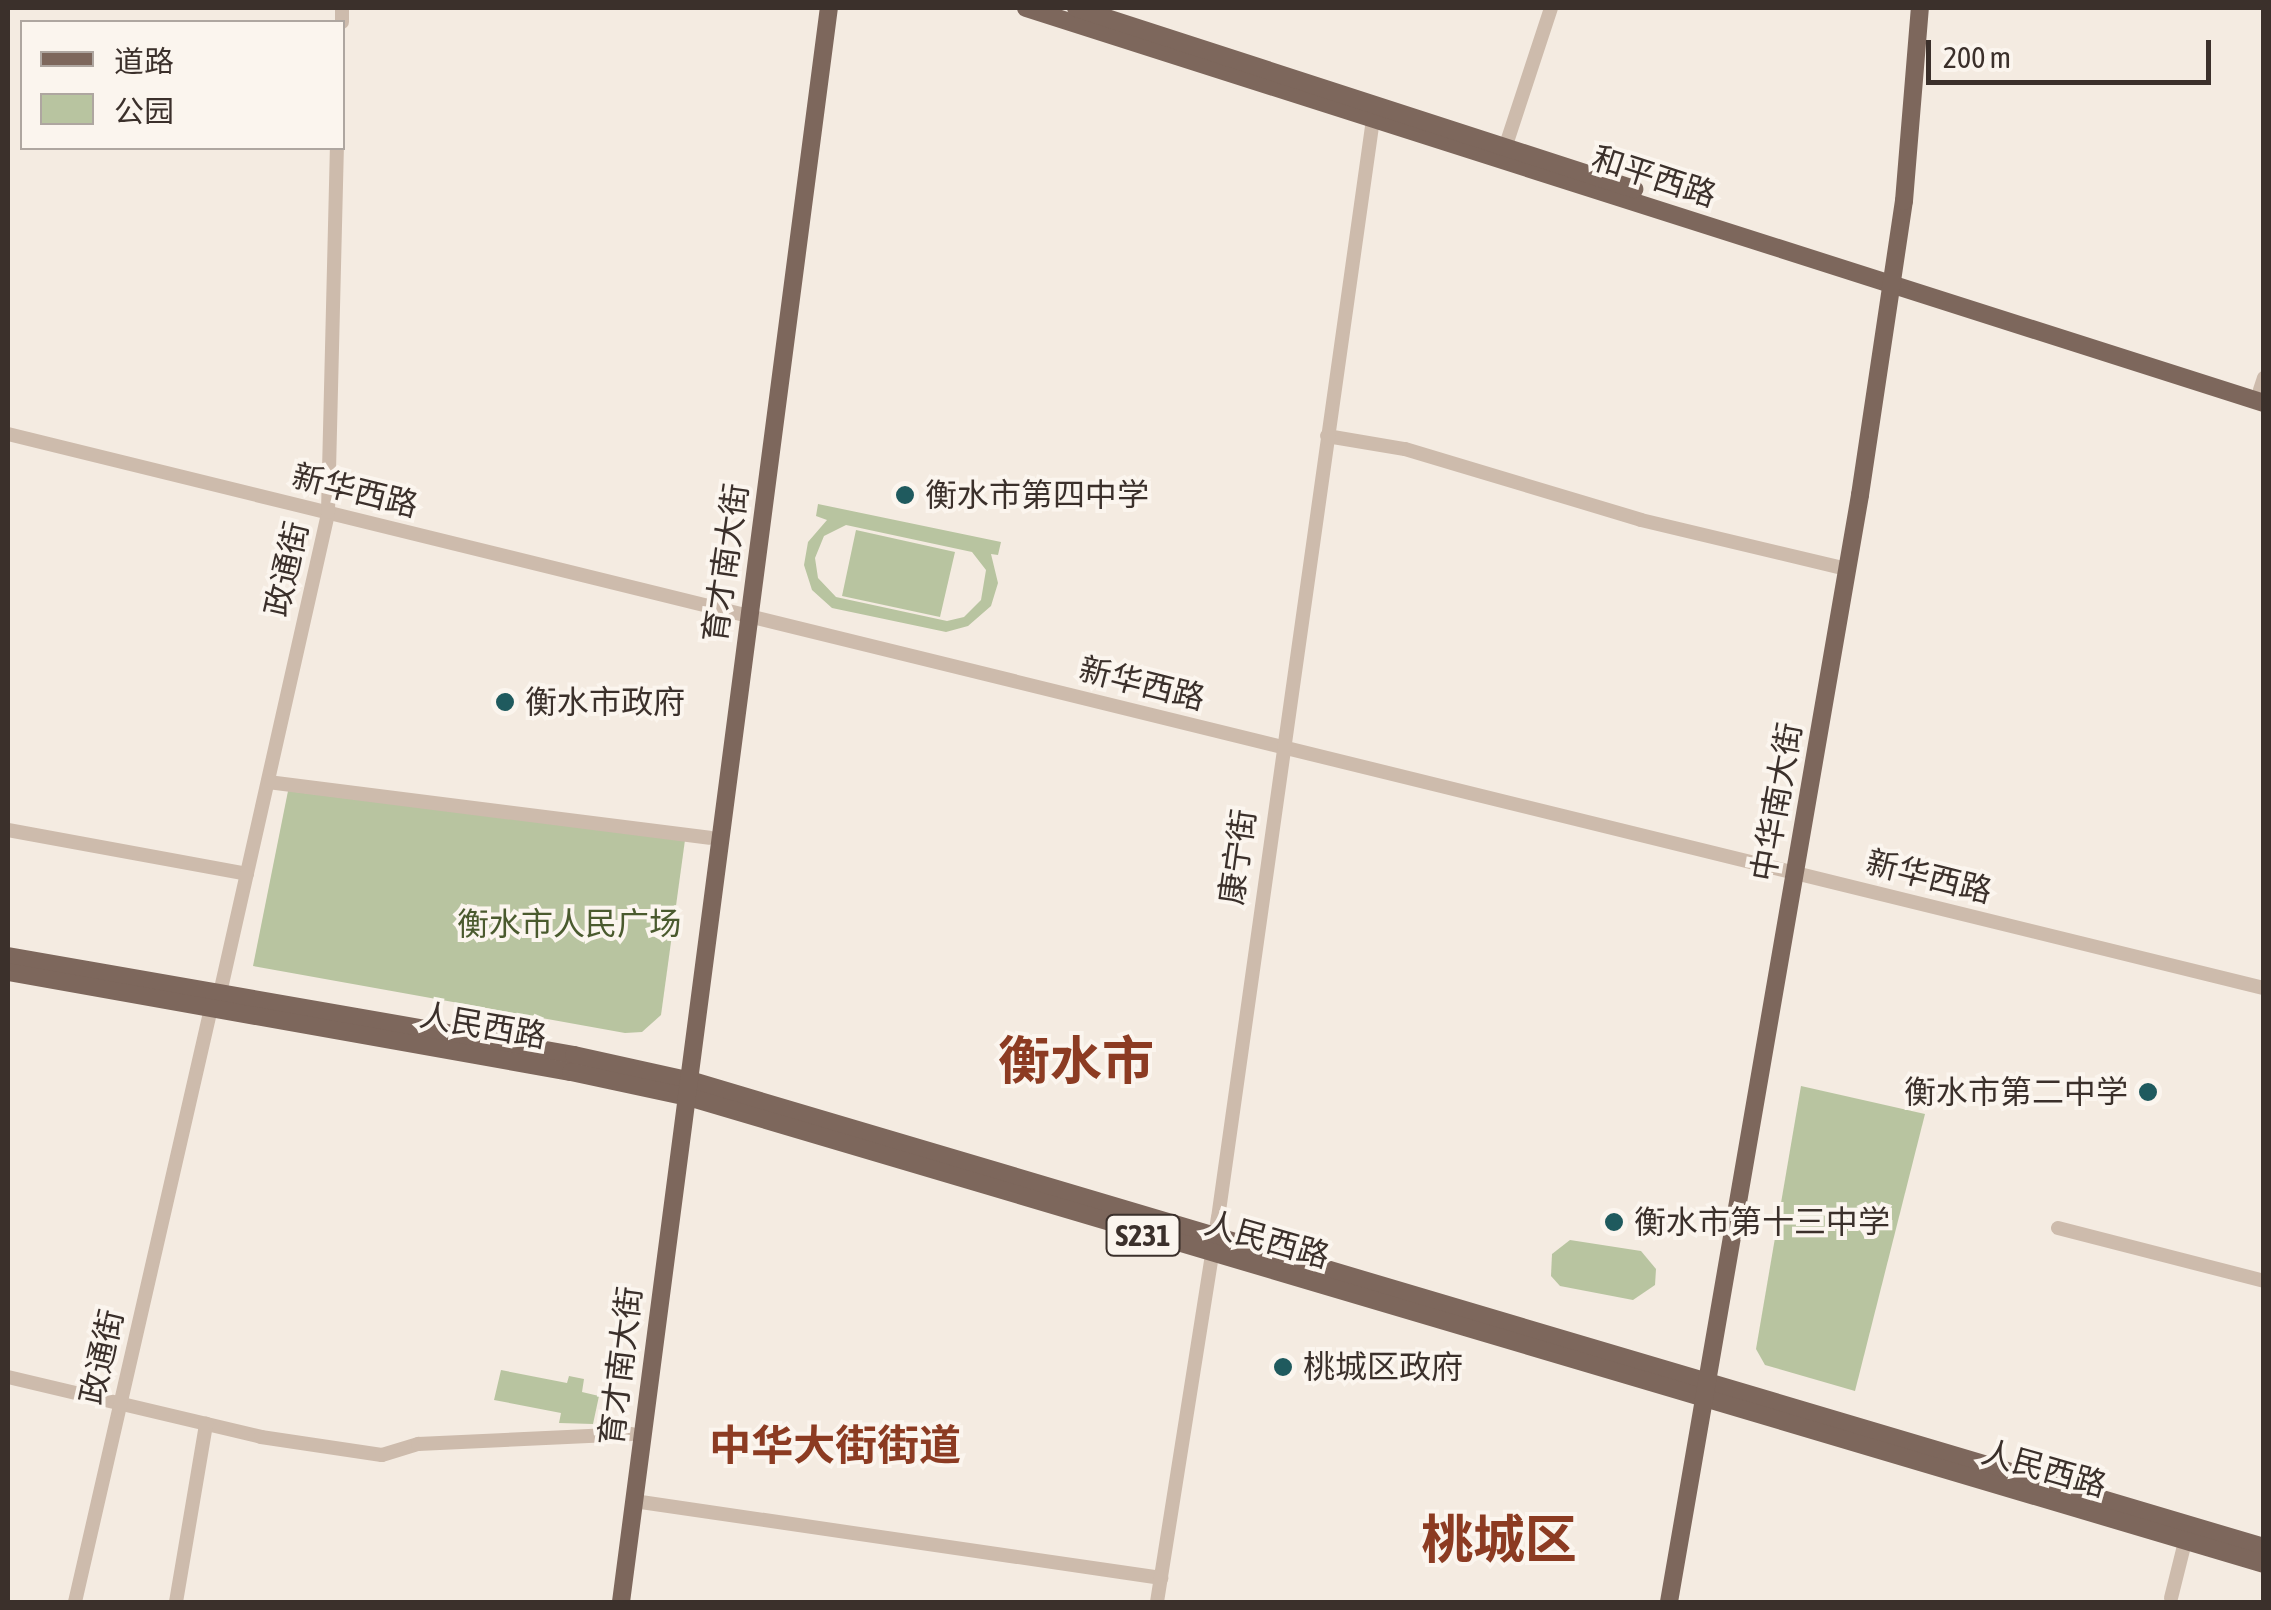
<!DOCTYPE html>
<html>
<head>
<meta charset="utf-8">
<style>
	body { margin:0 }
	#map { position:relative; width:2271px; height:1610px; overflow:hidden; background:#f4ebe1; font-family:"Asap Condensed","Noto Sans SC",sans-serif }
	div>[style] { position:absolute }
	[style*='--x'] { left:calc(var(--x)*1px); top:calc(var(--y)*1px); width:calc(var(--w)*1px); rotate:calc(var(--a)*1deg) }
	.green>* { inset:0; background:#b8c4a0 }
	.minor>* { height:14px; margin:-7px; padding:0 7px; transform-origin:7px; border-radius:7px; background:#cdbbac }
	.major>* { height:18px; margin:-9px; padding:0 9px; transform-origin:9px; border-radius:9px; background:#7d675c }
	.dots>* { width:28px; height:28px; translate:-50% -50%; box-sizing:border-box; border:5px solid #fbf5ee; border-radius:50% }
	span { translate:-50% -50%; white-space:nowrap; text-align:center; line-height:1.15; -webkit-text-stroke:8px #fbf5ee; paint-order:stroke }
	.shield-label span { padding:2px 8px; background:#fbf5ee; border:2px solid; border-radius:8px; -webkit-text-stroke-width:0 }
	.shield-label { font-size:30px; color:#3b302b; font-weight:700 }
	.street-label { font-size:32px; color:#3b302b }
	.poi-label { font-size:32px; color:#3b302b }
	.left { translate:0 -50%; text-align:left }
	.right { translate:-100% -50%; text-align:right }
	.park-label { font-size:32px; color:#4a5a2e }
	.district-label { font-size:42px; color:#8c3b22; font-weight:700 }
	.town-label { font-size:52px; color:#8c3b22; font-weight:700 }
	.frame { position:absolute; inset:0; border:10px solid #3b302b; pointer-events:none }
	.legend { position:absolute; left:20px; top:20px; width:325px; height:130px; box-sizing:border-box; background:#fbf5ee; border:2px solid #aea6a0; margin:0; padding:12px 18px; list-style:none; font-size:30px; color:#3b302b }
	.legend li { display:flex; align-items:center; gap:20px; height:50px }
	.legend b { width:50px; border:2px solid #aea6a0 }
	.scale { position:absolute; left:1926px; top:40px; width:285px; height:45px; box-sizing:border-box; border:5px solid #3b302b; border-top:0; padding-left:12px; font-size:30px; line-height:35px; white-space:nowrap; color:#3b302b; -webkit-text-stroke:8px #fbf5ee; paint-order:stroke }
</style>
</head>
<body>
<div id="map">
	<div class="green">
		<i style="clip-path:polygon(evenodd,818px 504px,1001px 542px,998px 555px,991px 554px,998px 583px,991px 606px,968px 626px,946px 632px,832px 608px,812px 590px,804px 565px,808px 542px,827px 520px,816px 516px,818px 504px,846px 525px,972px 552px,986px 570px,981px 600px,964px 617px,947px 621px,836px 597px,818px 578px,815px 558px,824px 536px,846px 525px)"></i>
		<i style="clip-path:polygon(856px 530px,955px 552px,940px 617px,842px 596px)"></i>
		<i style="clip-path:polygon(288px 791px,685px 840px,661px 1015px,642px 1032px,625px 1033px,253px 966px)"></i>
		<i style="clip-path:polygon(1801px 1086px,1925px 1114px,1855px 1391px,1765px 1365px,1756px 1349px)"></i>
		<i style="clip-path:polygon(1570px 1240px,1641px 1251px,1656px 1269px,1655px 1285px,1633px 1300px,1560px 1286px,1551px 1276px,1552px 1254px)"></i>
		<i style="clip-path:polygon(501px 1370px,567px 1383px,569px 1376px,584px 1379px,582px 1392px,599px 1396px,593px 1424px,559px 1423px,561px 1413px,494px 1400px)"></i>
	</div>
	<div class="minor">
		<i style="--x:342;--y:22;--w:14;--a:-90"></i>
		<i style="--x:1505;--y:148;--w:147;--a:-71.8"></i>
		<i style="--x:2260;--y:390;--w:13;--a:-72"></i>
		<i style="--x:8;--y:434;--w:2323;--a:13.8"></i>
		<i style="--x:1327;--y:436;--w:79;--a:9.5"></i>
		<i style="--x:1405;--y:449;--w:246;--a:16.7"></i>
		<i style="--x:1641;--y:520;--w:212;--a:13.4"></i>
		<i style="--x:268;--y:782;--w:445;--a:7.2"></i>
		<i style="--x:8;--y:830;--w:243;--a:10.4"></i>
		<i style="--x:220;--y:993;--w:493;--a:-77.3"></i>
		<i style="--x:328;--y:512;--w:364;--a:-88.6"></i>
		<i style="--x:2058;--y:1228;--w:213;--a:14.4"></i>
		<i style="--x:8;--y:1377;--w:260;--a:13.3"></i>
		<i style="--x:261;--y:1437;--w:122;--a:8.5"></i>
		<i style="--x:382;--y:1455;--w:38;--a:-17"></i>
		<i style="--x:418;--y:1444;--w:214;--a:-2.7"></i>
		<i style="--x:634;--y:1501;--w:533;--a:8.31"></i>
		<i style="--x:2171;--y:1598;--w:58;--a:-76"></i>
		<i style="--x:75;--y:1602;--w:609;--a:-77.1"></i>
		<i style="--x:176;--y:1602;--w:181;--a:-80.4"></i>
		<i style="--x:1157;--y:1602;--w:389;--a:-81"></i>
		<i style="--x:1218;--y:1218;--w:1110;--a:-81.97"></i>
	</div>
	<div class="major">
		<i style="--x:1026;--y:8;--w:1299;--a:17.7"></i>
		<i style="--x:1076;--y:8;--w:587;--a:17.97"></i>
		<i style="--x:8;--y:956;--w:575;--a:9.92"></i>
		<i style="--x:574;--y:1055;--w:125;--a:12.5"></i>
		<i style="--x:696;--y:1082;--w:1635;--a:16.52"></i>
		<i style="--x:8;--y:972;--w:572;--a:10.07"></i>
		<i style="--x:571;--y:1072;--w:124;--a:12.1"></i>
		<i style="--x:692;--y:1098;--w:1640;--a:16.51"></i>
		<i style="--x:621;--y:1602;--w:1608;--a:-82.57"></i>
		<i style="--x:1669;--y:1602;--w:1123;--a:-80.21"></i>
		<i style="--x:1860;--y:495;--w:297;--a:-81.5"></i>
		<i style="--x:1904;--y:201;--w:194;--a:-85.3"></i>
	</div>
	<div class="dots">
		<i style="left:905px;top:495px;background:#1f5a5e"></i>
		<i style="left:505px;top:702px;background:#1f5a5e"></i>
		<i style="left:2148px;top:1092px;background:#1f5a5e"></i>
		<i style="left:1614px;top:1222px;background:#1f5a5e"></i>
		<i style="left:1283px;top:1367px;background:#1f5a5e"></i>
	</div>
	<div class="shield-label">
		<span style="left:1143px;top:1235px">S231</span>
	</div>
	<div class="street-label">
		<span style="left:1654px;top:177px;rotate:18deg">和平西路</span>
		<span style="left:355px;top:491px;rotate:14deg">新华西路</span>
		<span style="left:726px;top:563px;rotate:-82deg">育才南大街</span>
		<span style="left:287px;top:569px;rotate:-77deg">政通街</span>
		<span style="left:1142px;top:684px;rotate:14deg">新华西路</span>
		<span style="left:1777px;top:802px;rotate:-80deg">中华南大街</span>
		<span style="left:1238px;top:857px;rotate:-82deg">康宁街</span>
		<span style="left:1929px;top:877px;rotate:14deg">新华西路</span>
		<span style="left:483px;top:1026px;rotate:10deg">人民西路</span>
		<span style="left:1267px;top:1240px;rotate:16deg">人民西路</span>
		<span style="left:102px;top:1357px;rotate:-77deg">政通街</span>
		<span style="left:621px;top:1366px;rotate:-83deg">育才南大街</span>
		<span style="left:2044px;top:1469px;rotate:16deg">人民西路</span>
	</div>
	<div class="poi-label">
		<span class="left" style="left:925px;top:495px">衡水市第四中学</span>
		<span class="left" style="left:525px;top:702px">衡水市政府</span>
		<span class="right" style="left:2128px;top:1092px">衡水市第二中学</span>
		<span class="left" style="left:1634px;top:1222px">衡水市第十三中学</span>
		<span class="left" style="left:1303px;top:1367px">桃城区政府</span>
	</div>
	<div class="park-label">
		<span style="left:569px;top:924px">衡水市人民广场</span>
	</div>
	<div class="district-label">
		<span style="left:835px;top:1445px">中华大街街道</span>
	</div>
	<div class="town-label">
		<span style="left:1076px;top:1061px">衡水市</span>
		<span style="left:1499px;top:1540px">桃城区</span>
	</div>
	<div class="frame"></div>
	<ul class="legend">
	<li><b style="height:12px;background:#7d675c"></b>道路</li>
	<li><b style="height:28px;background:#b8c4a0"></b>公园</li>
	</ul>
	<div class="scale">200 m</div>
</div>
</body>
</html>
